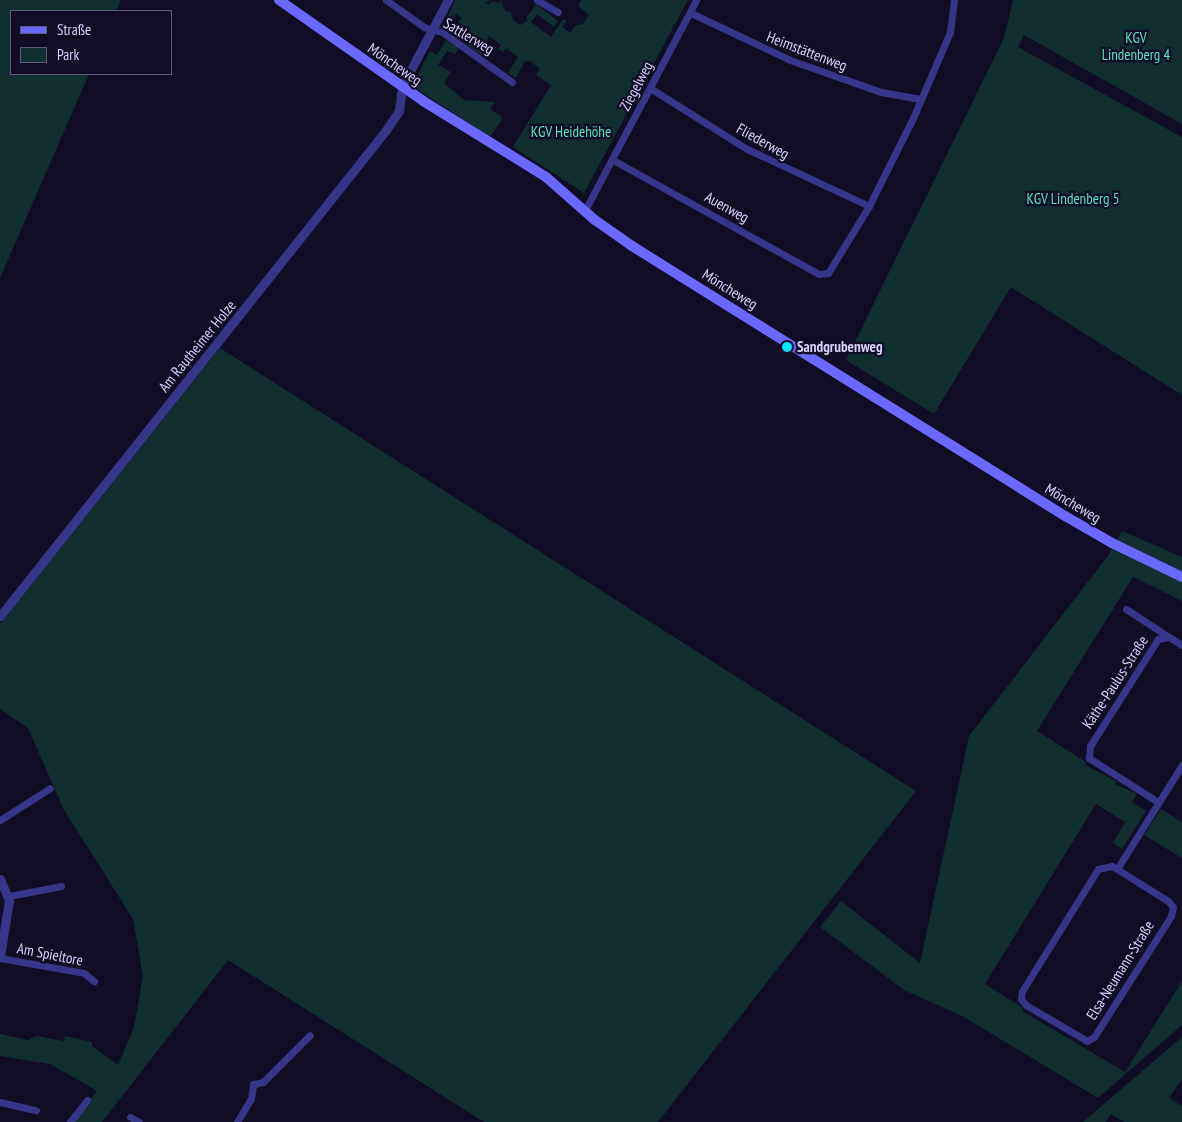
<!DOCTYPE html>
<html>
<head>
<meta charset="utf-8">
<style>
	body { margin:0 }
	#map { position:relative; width:1182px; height:1122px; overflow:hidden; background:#110d25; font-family:"PT Sans Narrow",sans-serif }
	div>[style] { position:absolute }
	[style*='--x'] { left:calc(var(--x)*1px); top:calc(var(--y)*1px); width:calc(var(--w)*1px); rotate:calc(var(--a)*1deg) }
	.green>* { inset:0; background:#102f2e }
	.minor>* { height:7px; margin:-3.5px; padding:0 3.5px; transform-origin:3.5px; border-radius:3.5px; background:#373587 }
	.tertiary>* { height:9px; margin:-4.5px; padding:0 4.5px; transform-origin:4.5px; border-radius:4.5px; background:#373587 }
	.secondary>* { height:10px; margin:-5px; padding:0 5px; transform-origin:5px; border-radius:5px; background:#6a68ff }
	.dots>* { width:14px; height:14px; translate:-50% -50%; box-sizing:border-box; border:2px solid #110d25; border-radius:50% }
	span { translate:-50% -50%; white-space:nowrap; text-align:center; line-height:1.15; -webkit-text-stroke:4.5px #110d25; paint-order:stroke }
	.street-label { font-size:15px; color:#d6d1ff }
	.park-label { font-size:15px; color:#55e7c1 }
	.poi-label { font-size:15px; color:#d6d1ff; font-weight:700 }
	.left { translate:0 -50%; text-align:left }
	.legend { position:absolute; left:10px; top:10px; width:162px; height:65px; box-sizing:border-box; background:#110d25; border:1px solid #605b7c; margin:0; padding:6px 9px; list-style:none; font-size:15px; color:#d6d1ff }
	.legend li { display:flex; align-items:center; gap:10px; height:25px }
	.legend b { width:25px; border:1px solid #605b7c }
</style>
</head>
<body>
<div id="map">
	<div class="green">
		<i style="clip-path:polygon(0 0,121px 0,116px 11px,11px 11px,11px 74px,89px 74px,0 278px)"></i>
		<i style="clip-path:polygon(455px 0,489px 0,486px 3px,489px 5px,492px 1px,499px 4px,501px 0,505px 11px,511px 12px,513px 20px,521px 25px,528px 20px,526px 18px,536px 4px,558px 21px,554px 27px,537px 14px,531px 22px,551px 37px,563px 19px,567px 21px,562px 27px,570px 33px,576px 25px,583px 24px,589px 15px,578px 6px,581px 0,688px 0,584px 193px,513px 147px,551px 85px,536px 75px,540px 69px,530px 61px,525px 61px,516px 78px,508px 73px,518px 57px,506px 48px,503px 52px,498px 49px,501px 45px,489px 36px,482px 49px,486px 52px,483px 56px,462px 42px,470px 45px,475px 37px,463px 25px,460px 28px,456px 25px,462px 18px,456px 14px,445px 31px,442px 29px)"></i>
		<i style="clip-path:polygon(1013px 0,1182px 0,1182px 124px,1024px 35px,1018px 47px,1182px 137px,1182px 395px,1011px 287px,934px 414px,846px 360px,1004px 38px)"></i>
		<i style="clip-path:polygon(446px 40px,459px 48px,455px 54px,447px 51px,438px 65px,451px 72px,444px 83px,464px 100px,495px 102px,490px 109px,503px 118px,490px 137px,415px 88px,414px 82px,430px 51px,437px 55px)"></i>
		<i style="clip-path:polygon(220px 348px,916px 791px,658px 1122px,484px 1122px,228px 960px,102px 1122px,73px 1122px,97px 1091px,50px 1064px,0 1056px,0 1034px,28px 1040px,36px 1036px,64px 1041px,65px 1036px,92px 1042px,92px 1046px,118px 1065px,134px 1027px,143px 976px,133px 919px,64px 810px,28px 728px,0 709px,0 624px)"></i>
		<i style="clip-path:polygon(1122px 531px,1182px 557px,1182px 601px,1133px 577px,1037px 731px,1086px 762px,1085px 765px,1116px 781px,1115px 784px,1137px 794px,1132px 802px,1146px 811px,1122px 849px,1113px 843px,1125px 822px,1096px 804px,985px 984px,1023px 1008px,1022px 1011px,1125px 1072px,1182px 981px,1182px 1025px,1098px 1098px,964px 1017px,904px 990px,820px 927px,841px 901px,920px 963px,969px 736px,1107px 557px)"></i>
		<i style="clip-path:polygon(1161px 809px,1182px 822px,1182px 858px,1144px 835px)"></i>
		<i style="clip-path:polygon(1182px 1037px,1182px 1079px,1169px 1098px,1182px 1106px,1182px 1122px,1124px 1122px,1111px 1114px,1106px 1122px,1083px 1122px)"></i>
	</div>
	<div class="minor">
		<i style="--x:386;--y:0;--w:47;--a:35.4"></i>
		<i style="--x:424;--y:27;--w:19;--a:16"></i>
		<i style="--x:442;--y:32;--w:86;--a:35.5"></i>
		<i style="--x:537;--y:0;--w:24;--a:30"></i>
		<i style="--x:691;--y:13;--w:110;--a:25.4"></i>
		<i style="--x:790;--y:60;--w:96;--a:19.4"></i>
		<i style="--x:881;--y:92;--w:39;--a:10"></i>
		<i style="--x:650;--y:88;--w:115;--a:32.2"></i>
		<i style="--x:747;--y:149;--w:135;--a:25"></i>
		<i style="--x:613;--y:160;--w:235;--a:29"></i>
		<i style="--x:819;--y:274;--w:9;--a:-6"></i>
		<i style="--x:828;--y:273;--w:79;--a:-58.5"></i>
		<i style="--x:869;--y:206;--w:98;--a:-63.4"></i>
		<i style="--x:913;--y:118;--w:94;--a:-66.7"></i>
		<i style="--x:950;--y:32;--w:32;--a:-83"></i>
		<i style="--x:585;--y:210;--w:238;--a:-62.1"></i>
		<i style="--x:1126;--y:609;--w:51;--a:33.1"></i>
		<i style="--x:1158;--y:802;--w:82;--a:-147.5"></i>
		<i style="--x:1089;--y:758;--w:12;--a:-85"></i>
		<i style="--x:1090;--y:746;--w:127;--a:-57.6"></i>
		<i style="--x:1158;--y:639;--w:11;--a:-10"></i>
		<i style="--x:1169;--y:637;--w:15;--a:32"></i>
		<i style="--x:0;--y:820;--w:59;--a:-32.6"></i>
		<i style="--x:1117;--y:869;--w:6;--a:-149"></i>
		<i style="--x:1112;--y:866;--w:14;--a:168"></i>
		<i style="--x:1098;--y:869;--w:144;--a:121.9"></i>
		<i style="--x:1022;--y:991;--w:8;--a:97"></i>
		<i style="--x:1021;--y:999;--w:8;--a:50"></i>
		<i style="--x:1026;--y:1005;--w:71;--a:30.5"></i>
		<i style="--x:1087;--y:1041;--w:8;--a:-30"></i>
		<i style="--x:1094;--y:1037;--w:143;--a:-57.5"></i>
		<i style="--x:1171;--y:916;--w:9;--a:-77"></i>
		<i style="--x:1173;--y:907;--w:8;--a:-130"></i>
		<i style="--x:1168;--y:901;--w:60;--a:-147.9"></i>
		<i style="--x:1117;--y:869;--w:123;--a:-58"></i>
		<i style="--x:9;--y:896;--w:53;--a:-10.9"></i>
		<i style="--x:0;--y:958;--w:85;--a:10.1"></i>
		<i style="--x:84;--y:973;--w:13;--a:39"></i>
		<i style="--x:0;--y:1102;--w:37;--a:13"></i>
		<i style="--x:130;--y:1117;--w:10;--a:29"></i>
		<i style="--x:70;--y:1122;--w:28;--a:-52"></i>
		<i style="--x:237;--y:1122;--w:27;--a:-59"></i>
		<i style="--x:251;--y:1099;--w:15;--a:-82"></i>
		<i style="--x:253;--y:1084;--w:10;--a:-11"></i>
		<i style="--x:263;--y:1082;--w:66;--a:-45"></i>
	</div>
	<div class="tertiary">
		<i style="--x:0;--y:616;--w:621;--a:-51.54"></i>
		<i style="--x:386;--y:130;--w:23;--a:-56"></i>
		<i style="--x:399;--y:111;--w:25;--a:-83"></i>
		<i style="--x:402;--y:86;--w:98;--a:-61.9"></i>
		<i style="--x:0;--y:879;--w:23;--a:67"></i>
		<i style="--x:9;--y:900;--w:58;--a:99"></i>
	</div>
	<div class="secondary">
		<i style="--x:279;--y:0;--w:176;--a:35"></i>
		<i style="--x:423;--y:101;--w:145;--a:31.7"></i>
		<i style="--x:546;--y:177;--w:65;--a:41.3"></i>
		<i style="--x:595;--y:220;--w:45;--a:35.1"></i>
		<i style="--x:632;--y:246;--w:510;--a:31.95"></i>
		<i style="--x:1065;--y:516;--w:54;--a:29.9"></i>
		<i style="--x:1112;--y:543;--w:78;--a:25.9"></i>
	</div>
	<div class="dots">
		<i style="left:787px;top:347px;background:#00e5fc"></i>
	</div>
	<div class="street-label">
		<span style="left:469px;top:36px;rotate:31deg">Sattlerweg</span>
		<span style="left:807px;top:51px;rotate:21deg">Heimstättenweg</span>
		<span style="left:395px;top:64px;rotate:35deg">Möncheweg</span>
		<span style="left:636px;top:86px;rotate:-62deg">Ziegelweg</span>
		<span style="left:763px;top:141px;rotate:29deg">Fliederweg</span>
		<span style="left:727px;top:207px;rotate:29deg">Auenweg</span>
		<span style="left:730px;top:289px;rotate:32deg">Möncheweg</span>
		<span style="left:197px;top:346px;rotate:-51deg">Am Rautheimer Holze</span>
		<span style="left:1073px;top:503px;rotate:31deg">Möncheweg</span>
		<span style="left:1115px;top:682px;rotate:-57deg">Käthe-Paulus-Straße</span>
		<span style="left:50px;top:954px;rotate:11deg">Am Spieltore</span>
		<span style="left:1120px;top:970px;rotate:-58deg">Elsa-Neumann-Straße</span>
	</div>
	<div class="park-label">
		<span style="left:1136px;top:46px">KGV<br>Lindenberg 4</span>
		<span style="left:571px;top:132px">KGV Heidehöhe</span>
		<span style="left:1073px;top:199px">KGV Lindenberg 5</span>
	</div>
	<div class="poi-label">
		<span class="left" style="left:797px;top:347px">Sandgrubenweg</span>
	</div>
	<ul class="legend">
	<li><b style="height:6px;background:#6a68ff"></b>Straße</li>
	<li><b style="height:14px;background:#102f2e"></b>Park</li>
	</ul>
</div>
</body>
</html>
